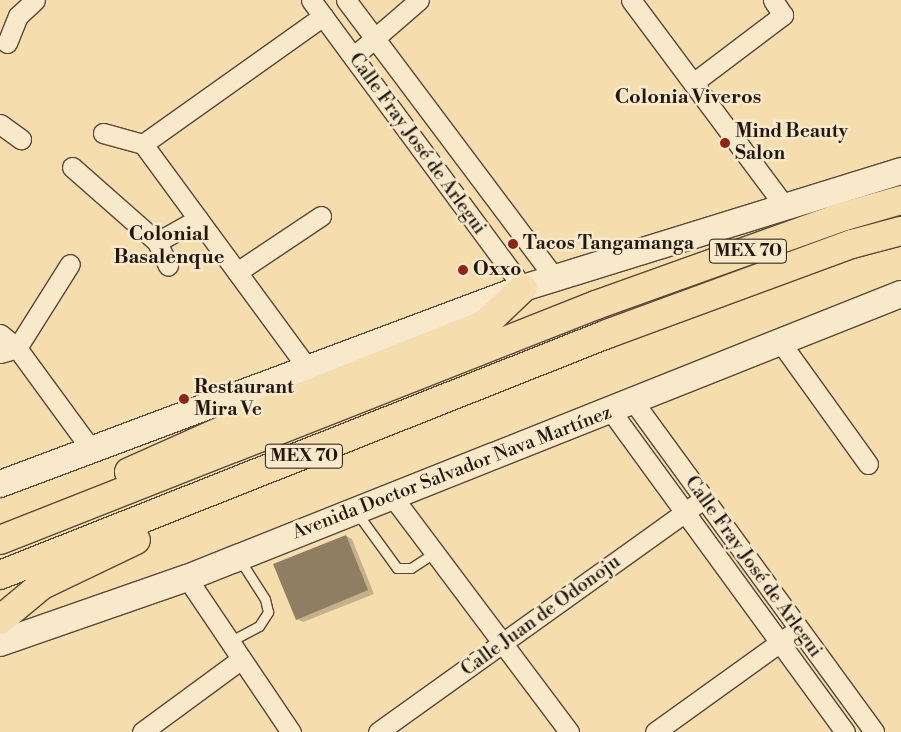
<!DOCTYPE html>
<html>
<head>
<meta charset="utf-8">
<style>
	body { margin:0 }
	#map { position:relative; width:901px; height:732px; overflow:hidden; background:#f5ddae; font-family:"Libre Bodoni",serif }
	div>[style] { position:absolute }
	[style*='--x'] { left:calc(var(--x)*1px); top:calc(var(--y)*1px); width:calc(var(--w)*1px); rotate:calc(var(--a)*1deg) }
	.shadow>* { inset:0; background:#0003 }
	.building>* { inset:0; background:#907e63 }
	.roads { filter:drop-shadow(1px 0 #584839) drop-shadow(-1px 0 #584839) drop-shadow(0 1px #584839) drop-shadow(0 -1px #584839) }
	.lane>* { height:9px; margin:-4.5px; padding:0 4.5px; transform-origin:4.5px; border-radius:4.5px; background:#f8e9ca }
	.street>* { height:19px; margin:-9.5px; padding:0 9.5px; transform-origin:9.5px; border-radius:9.5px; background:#f8e9ca }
	.secondary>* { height:26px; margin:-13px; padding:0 13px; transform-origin:13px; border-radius:13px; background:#f8e9ca }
	.highway>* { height:28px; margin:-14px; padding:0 14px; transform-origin:14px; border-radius:14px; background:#f5ddae }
	.dots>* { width:14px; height:14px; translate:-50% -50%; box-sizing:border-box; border:2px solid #f8e9ca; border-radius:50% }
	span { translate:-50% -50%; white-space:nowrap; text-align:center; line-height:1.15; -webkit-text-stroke:5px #f8e9ca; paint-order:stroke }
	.shield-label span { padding:1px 4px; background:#f8e9ca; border:1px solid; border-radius:4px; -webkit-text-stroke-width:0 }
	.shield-label { font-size:18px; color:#231712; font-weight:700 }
	.poi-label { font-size:19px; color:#231712; font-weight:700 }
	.left { translate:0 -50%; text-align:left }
	.street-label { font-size:19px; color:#231712 }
	.neighbourhood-label { font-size:20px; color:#231712; font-weight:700 }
</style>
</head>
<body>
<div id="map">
	<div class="shadow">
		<i style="clip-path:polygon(346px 536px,352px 539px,374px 594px,303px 622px,297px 619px)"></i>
	</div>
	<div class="building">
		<i style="clip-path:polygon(346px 535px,368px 590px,296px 620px,273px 564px)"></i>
	</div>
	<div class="roads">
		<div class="lane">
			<i style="--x:357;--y:513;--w:68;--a:54"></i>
			<i style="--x:397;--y:568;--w:14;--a:0"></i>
			<i style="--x:411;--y:568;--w:27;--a:-33"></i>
			<i style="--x:229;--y:642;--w:34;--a:-28"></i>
			<i style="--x:259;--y:626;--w:17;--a:-57"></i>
			<i style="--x:268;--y:612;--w:13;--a:-103"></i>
			<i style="--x:265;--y:599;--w:46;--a:-122.7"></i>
		</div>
		<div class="street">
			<i style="--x:311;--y:0;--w:358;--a:53.6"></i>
			<i style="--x:346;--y:0;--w:346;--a:53.1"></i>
			<i style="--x:631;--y:0;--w:256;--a:53.3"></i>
			<i style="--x:7;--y:43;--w:29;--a:-68"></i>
			<i style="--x:18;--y:16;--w:23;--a:-43"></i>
			<i style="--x:353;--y:57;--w:87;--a:-40.8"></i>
			<i style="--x:693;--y:83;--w:113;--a:-37.1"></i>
			<i style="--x:783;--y:15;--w:18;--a:-124"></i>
			<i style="--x:0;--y:124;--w:26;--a:36"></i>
			<i style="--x:103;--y:133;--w:41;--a:15.4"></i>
			<i style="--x:143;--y:144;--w:279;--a:53.7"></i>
			<i style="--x:143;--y:144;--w:221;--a:-35.4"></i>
			<i style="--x:72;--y:167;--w:113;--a:41.4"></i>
			<i style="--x:157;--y:242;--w:26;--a:65"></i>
			<i style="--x:157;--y:242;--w:47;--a:-29.3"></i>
			<i style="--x:237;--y:272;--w:101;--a:-33.7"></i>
			<i style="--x:0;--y:334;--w:22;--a:39"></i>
			<i style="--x:17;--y:348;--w:125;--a:53.8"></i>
			<i style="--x:781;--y:343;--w:149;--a:54.3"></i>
			<i style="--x:0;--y:353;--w:18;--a:-16"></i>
			<i style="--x:17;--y:348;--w:99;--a:-57.8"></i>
			<i style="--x:633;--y:401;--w:409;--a:53.9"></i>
			<i style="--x:611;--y:411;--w:397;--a:53.9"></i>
			<i style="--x:392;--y:496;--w:295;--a:53.1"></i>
			<i style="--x:187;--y:578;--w:186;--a:56"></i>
			<i style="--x:142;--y:732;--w:122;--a:-36.3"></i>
			<i style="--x:378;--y:732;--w:401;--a:-35.6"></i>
			<i style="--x:655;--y:732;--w:166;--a:-35.7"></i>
		</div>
		<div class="secondary">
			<i style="--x:0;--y:484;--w:559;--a:-20.54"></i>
			<i style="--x:523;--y:288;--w:396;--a:-17.2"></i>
			<i style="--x:0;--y:643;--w:198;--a:-19.2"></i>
			<i style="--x:187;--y:578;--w:768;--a:-21.69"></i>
		</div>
		<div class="highway">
			<i style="--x:129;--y:472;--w:142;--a:-24"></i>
			<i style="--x:259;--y:414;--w:243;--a:-21.7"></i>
			<i style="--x:485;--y:324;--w:52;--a:-43.5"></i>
			<i style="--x:0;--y:540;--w:641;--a:-21.52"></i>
			<i style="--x:596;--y:305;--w:264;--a:-19.7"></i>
			<i style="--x:845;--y:216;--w:58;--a:-15.9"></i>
			<i style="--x:0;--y:575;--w:653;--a:-21.65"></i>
			<i style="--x:607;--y:334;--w:261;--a:-20.2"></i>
			<i style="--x:852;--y:244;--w:51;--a:-14.9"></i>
			<i style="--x:0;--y:620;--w:55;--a:-39.8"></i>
			<i style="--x:42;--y:585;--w:104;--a:-25.6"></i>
		</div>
	</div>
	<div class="dots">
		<i style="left:725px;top:143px;background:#8f2418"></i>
		<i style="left:513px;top:244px;background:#8f2418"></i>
		<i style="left:463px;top:270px;background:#8f2418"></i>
		<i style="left:184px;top:399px;background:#8f2418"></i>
	</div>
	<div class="shield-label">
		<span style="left:748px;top:251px">MEX 70</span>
		<span style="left:304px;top:456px">MEX 70</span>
	</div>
	<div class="poi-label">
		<span class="left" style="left:735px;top:143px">Mind Beauty<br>Salon</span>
		<span class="left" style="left:523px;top:244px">Tacos Tangamanga</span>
		<span class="left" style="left:473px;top:270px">Oxxo</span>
		<span class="left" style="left:194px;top:399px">Restaurant<br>Mira Ve</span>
	</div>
	<div class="street-label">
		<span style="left:417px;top:144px;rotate:54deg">Calle Fray José de Arlegui</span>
		<span style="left:452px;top:473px;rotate:-21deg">Avenida Doctor Salvador Nava Martínez</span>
		<span style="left:753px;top:567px;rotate:54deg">Calle Fray José de Arlegui</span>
		<span style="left:541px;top:616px;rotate:-36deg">Calle Juan de Odonoju</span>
	</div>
	<div class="neighbourhood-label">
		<span style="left:688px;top:97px">Colonia Viveros</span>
		<span style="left:169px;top:246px">Colonial<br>Basalenque</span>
	</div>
</div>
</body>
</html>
